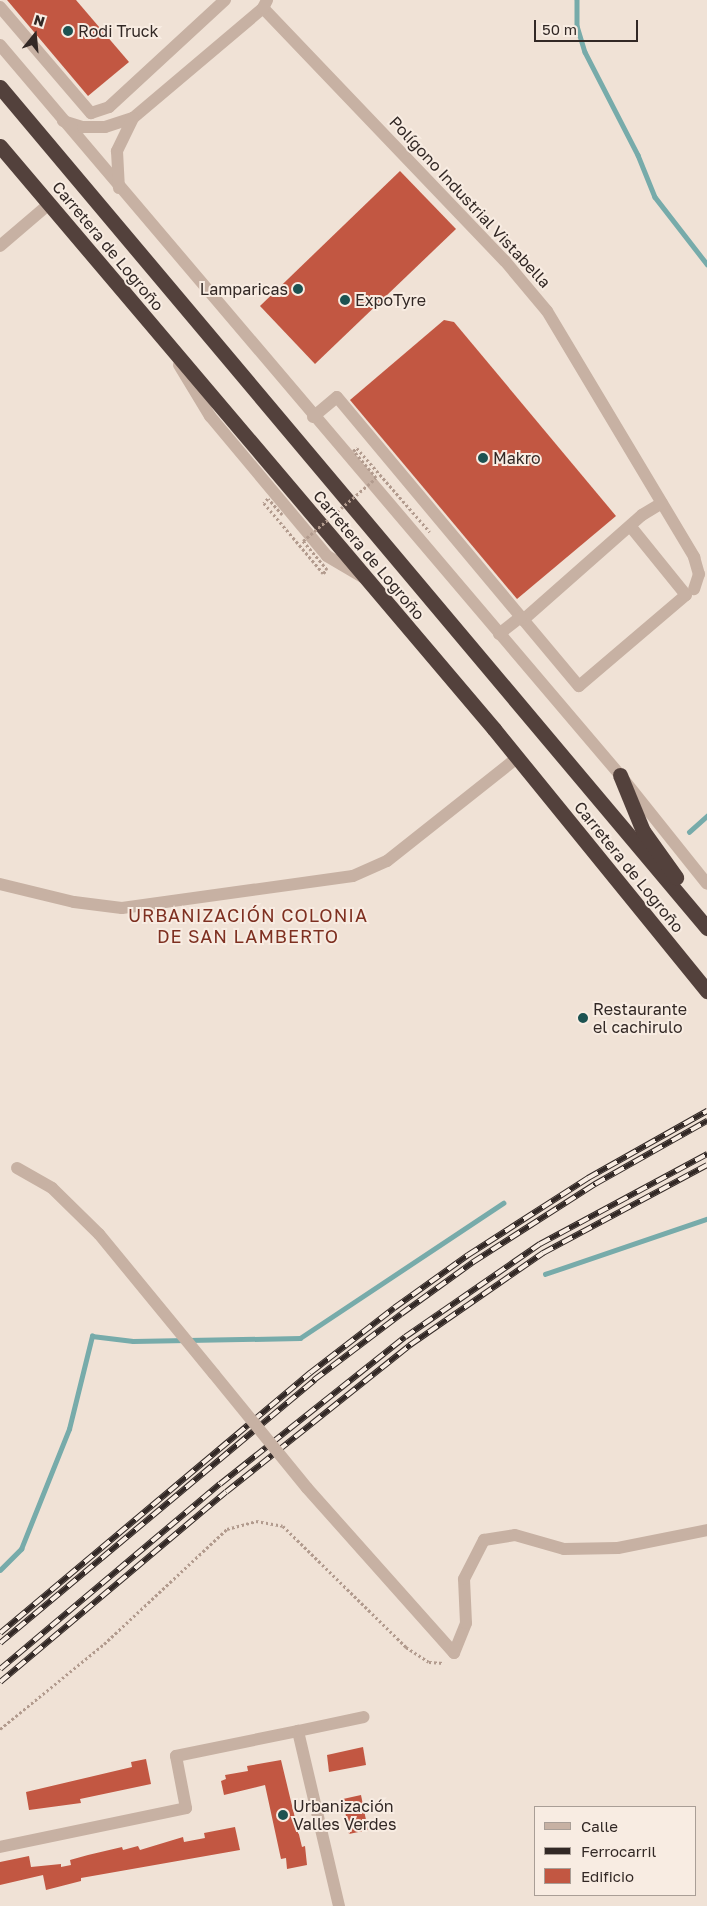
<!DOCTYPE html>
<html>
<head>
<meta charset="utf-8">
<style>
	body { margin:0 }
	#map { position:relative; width:707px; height:1906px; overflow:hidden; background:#f0e2d6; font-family:"Golos Text",sans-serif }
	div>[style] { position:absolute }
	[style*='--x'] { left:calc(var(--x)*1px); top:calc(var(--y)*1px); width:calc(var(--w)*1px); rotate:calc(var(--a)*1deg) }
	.stream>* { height:4.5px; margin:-2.25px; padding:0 2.25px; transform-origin:2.25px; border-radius:2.25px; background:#77abaa }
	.building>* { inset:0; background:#c25742 }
	.path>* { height:2.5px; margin-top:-1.25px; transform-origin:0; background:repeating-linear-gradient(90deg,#b29b8e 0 2.5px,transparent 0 5px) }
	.minor>* { height:12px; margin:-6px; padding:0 6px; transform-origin:6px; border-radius:6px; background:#c7b1a3 }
	.highway>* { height:15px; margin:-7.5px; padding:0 7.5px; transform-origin:7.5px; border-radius:7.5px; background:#53413c }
	.rail>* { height:5.5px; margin-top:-2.75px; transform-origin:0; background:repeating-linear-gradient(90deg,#f8ece2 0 11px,#322825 0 22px); box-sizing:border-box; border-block:1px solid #322825 }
	.path-bridge>* { height:2.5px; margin-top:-1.25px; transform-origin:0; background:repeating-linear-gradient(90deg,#b29b8e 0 2.5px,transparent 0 5px) }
	.minor-bridge>* { height:12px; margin:-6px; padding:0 6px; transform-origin:6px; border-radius:6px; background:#c7b1a3 }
	.dots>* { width:14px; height:14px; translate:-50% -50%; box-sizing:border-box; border:2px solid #f8ece2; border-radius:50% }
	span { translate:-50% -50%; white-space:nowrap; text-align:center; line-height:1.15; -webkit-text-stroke:4px #f8ece2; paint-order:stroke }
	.poi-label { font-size:16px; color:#322825 }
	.left { translate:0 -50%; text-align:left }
	.right { translate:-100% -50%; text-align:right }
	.street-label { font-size:16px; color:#322825 }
	.neighbourhood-label { font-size:18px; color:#7e3021; letter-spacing:1px }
	.legend { position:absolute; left:534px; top:1806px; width:162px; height:90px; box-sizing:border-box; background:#f8ece2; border:1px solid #a99e96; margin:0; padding:6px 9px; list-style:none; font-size:15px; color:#322825 }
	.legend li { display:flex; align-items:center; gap:10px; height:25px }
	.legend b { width:25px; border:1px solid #a99e96 }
	.north { position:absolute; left:10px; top:10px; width:50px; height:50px; -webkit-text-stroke:4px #f8ece2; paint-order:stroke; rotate:17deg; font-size:14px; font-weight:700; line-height:20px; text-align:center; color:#322825 }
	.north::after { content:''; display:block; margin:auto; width:18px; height:22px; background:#322825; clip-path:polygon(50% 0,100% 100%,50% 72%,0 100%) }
	.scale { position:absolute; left:534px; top:20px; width:104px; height:22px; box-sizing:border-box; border:2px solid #322825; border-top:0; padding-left:6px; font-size:15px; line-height:18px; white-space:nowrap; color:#322825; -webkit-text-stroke:4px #f8ece2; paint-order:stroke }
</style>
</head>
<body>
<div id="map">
	<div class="stream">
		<i style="--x:577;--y:0;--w:26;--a:90"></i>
		<i style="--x:577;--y:26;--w:27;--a:73"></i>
		<i style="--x:585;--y:52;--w:116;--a:62.8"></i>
		<i style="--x:638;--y:155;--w:45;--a:68"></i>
		<i style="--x:655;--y:197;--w:85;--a:52.2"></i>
		<i style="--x:689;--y:832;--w:24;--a:-42"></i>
		<i style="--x:545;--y:1274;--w:171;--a:-18.8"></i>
		<i style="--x:0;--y:1570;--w:30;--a:-45"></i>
		<i style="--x:21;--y:1549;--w:129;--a:-68.2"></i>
		<i style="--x:69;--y:1429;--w:96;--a:-76.1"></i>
		<i style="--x:92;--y:1336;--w:41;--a:7"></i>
		<i style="--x:133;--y:1341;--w:167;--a:-1"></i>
		<i style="--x:300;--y:1338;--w:244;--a:-33.6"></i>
	</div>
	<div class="building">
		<i style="clip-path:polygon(7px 0,76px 0,129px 62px,88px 96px)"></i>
		<i style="clip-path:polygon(400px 171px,456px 229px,315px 364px,260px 306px)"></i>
		<i style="clip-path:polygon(444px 320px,454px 322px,616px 516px,517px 599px,350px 400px)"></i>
		<i style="clip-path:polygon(363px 1747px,366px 1765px,329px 1772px,327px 1755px)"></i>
		<i style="clip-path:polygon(146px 1759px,151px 1784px,80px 1799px,81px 1803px,29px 1810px,26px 1792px,132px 1767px,131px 1762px)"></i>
		<i style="clip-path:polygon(281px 1760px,302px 1847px,305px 1846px,307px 1865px,287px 1869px,286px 1858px,281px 1859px,265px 1785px,224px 1795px,221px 1781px,226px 1779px,225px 1775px,248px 1771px,247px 1766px)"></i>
		<i style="clip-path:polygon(361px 1795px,368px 1830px,349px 1834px,343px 1799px)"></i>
		<i style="clip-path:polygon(235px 1827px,240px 1850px,81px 1878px,81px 1881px,46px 1890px,43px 1875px,0 1885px,0 1862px,29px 1856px,31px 1867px,61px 1864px,61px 1867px,71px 1865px,70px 1860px,88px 1855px,122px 1847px,123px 1850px,138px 1846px,140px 1850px,183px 1837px,184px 1842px,205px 1838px,204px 1833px)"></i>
	</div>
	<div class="path">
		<i style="--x:0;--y:1729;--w:134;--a:-39.3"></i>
		<i style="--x:104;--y:1644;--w:168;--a:-43.1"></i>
		<i style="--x:227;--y:1529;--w:30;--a:-15"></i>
		<i style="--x:256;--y:1521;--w:27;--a:10"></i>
		<i style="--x:283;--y:1526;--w:173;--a:44.5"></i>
		<i style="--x:406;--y:1647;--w:27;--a:33"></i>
		<i style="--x:429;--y:1662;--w:15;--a:4"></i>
	</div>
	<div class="minor">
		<i style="--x:0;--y:7;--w:140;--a:49.4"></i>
		<i style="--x:91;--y:113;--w:19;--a:-18"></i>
		<i style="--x:109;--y:107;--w:158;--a:-42.7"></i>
		<i style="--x:263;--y:8;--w:350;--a:46.3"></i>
		<i style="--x:505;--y:261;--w:65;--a:50"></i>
		<i style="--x:547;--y:311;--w:287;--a:59.1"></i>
		<i style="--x:694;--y:557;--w:18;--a:74"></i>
		<i style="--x:699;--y:574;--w:16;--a:108"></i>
		<i style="--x:0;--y:45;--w:958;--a:49.66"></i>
		<i style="--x:620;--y:775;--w:139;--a:51.4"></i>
		<i style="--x:133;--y:118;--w:170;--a:-40.2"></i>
		<i style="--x:263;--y:8;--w:9;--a:-63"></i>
		<i style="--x:63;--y:121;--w:21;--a:17"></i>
		<i style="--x:83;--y:127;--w:22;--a:0"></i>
		<i style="--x:105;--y:127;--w:29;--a:-18"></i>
		<i style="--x:133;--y:118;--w:37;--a:116"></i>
		<i style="--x:117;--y:151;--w:37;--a:87"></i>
		<i style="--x:0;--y:246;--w:65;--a:-40.6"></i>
		<i style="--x:179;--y:365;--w:60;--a:58.7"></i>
		<i style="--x:210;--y:416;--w:182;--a:50.1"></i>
		<i style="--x:327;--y:556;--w:43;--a:30.7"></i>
		<i style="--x:313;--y:417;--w:31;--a:-40"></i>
		<i style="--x:337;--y:397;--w:377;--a:50.1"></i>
		<i style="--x:579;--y:686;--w:140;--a:-40.4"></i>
		<i style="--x:686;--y:595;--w:87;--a:-129"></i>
		<i style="--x:523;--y:620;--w:159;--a:-41.4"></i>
		<i style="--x:642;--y:515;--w:23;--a:-31"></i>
		<i style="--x:499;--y:634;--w:28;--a:-38"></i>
		<i style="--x:0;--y:884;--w:76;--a:13.7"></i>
		<i style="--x:74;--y:902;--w:48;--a:7.1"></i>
		<i style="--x:122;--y:908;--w:233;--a:-7.9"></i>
		<i style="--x:353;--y:876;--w:37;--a:-24"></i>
		<i style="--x:387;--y:861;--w:166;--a:-38.4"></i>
		<i style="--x:17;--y:1168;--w:40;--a:29.7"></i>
		<i style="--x:52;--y:1188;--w:66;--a:44.4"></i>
		<i style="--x:99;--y:1234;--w:181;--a:50.6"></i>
		<i style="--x:307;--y:1488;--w:221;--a:48.3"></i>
		<i style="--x:454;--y:1653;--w:32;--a:-68"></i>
		<i style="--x:466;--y:1623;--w:44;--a:-92.6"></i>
		<i style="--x:464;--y:1579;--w:44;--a:-62.9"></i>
		<i style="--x:484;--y:1540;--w:31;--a:-9"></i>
		<i style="--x:515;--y:1535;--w:51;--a:15.9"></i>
		<i style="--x:564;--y:1549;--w:54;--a:-1.1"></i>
		<i style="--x:618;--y:1548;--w:91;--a:-11.4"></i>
		<i style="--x:0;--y:1847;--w:190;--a:-11.8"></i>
		<i style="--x:186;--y:1808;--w:53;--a:-100.9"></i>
		<i style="--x:176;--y:1756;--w:125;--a:-11.6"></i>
		<i style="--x:339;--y:1906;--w:180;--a:-103.2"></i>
		<i style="--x:298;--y:1731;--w:67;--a:-12"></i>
	</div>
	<div class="highway">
		<i style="--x:0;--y:87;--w:1099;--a:49.95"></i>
		<i style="--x:0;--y:146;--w:764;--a:49.72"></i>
		<i style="--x:494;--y:729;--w:338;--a:50.9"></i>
		<i style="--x:620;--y:775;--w:61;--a:67.7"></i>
		<i style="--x:643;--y:831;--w:57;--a:54.3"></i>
	</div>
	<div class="rail">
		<i style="--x:0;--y:1633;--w:405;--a:-40"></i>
		<i style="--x:310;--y:1373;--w:106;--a:-37.7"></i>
		<i style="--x:394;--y:1308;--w:91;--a:-35.6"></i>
		<i style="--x:468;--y:1255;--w:143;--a:-32.7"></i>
		<i style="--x:588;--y:1178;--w:137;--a:-29.4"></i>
		<i style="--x:0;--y:1643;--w:410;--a:-39.9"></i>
		<i style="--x:314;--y:1380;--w:109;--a:-37.2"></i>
		<i style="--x:401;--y:1314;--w:89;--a:-35.8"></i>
		<i style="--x:473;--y:1262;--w:145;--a:-32.6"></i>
		<i style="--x:595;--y:1184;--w:129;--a:-29.4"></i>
		<i style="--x:0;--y:1669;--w:287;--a:-40.1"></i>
		<i style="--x:220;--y:1484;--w:236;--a:-38.5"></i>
		<i style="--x:405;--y:1337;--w:164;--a:-34.6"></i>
		<i style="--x:540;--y:1244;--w:190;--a:-28.3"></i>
		<i style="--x:0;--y:1682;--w:295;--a:-40.1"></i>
		<i style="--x:226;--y:1492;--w:236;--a:-38.6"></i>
		<i style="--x:410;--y:1345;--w:162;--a:-34.7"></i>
		<i style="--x:543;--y:1253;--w:186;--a:-28.2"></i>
	</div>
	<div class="path-bridge">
		<i style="--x:282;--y:515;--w:21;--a:-131"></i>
		<i style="--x:268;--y:499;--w:6;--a:135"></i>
		<i style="--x:264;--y:503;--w:92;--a:49.9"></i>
		<i style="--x:323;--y:573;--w:5;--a:-37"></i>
		<i style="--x:327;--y:570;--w:38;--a:-130"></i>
		<i style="--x:303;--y:541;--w:96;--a:-40.8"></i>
		<i style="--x:376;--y:478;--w:35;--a:-130"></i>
		<i style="--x:353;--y:451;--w:5;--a:-37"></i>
		<i style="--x:357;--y:448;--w:111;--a:49"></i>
	</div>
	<div class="minor-bridge">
		<i style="--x:214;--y:1374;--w:147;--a:50.8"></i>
	</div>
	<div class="dots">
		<i style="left:68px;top:31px;background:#1c5251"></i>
		<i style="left:298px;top:289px;background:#1c5251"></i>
		<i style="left:345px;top:300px;background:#1c5251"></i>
		<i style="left:483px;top:458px;background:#1c5251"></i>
		<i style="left:583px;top:1018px;background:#1c5251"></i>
		<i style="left:283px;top:1815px;background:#1c5251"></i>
	</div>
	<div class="poi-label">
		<span class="left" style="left:78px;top:31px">Rodi Truck</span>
		<span class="right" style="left:288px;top:289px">Lamparicas</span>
		<span class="left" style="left:355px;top:300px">ExpoTyre</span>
		<span class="left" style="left:493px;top:458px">Makro</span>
		<span class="left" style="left:593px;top:1018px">Restaurante<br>el cachirulo</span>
		<span class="left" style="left:293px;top:1815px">Urbanización<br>Valles Verdes</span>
	</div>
	<div class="street-label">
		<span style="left:470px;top:202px;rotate:47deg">Polígono Industrial Vistabella</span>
		<span style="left:108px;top:246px;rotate:50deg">Carretera de Logroño</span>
		<span style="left:369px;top:555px;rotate:50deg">Carretera de Logroño</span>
		<span style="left:629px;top:867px;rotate:51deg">Carretera de Logroño</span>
	</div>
	<div class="neighbourhood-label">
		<span style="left:248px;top:926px">URBANIZACIÓN COLONIA<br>DE SAN LAMBERTO</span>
	</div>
	<ul class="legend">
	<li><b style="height:6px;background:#c7b1a3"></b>Calle</li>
	<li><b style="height:6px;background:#322825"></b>Ferrocarril</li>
	<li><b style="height:14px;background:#c25742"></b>Edificio</li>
	</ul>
	<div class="north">N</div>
	<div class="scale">50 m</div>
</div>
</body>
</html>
